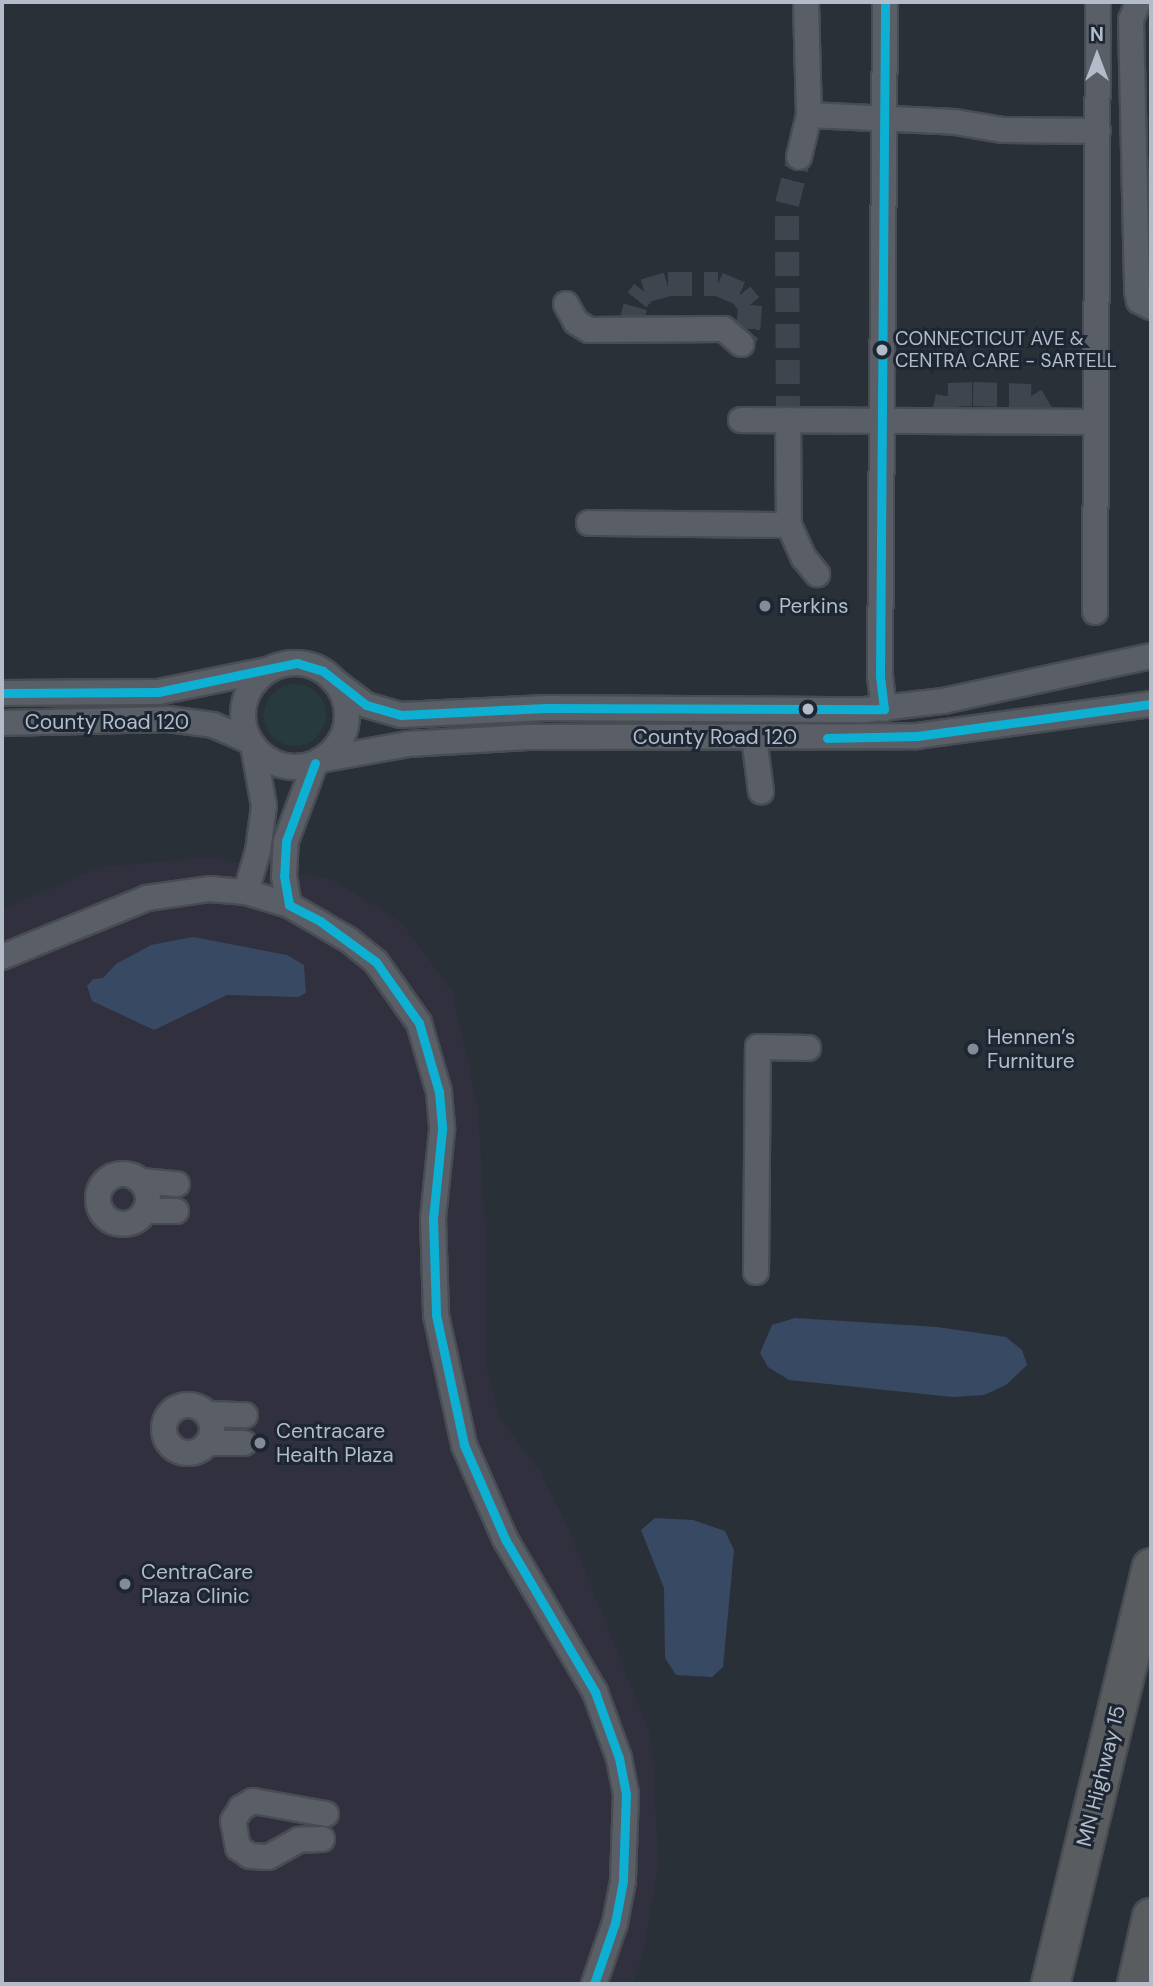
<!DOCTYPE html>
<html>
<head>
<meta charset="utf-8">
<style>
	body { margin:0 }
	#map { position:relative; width:1153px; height:1986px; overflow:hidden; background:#2a3038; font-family:"DM Sans",sans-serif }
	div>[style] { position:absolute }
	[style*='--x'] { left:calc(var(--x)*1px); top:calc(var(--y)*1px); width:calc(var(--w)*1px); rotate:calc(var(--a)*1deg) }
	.medical>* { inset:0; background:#31303e }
	.green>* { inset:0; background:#273a3e }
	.round { border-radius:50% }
	.water>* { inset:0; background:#384963 }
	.minor-tunnel>* { height:24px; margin-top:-12px; transform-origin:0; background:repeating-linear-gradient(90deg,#3f454e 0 24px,transparent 0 36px) }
	.roads { filter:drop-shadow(2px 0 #484c53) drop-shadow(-2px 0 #484c53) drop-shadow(0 2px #484c53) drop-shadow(0 -2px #484c53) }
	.minor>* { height:24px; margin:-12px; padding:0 12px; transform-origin:12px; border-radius:12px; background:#5a5e66 }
	.minor>.ring { margin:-12px; padding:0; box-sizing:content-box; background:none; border:24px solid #5a5e66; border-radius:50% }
	.highway>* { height:37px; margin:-18.5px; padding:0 18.5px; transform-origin:18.5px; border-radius:18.5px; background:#5a5d60 }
	.bus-1>* { height:9px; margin:-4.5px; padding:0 4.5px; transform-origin:4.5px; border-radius:4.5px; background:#0dafd3 }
	.dots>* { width:19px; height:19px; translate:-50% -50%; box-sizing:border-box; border:4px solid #1d2633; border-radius:50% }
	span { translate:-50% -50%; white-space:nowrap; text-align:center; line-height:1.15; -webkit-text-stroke:6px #1d2633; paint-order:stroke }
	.bus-label { font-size:19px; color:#b4bcc9 }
	.left { translate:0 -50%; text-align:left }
	.poi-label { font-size:21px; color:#b4bcc9 }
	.street-label { font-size:21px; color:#b4bcc9 }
	.frame { position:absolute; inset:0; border:4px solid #b4bcc9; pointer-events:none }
	.north { position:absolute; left:1062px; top:21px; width:70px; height:70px; -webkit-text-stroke:5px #1d2633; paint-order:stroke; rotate:0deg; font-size:19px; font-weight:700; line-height:28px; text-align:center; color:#b4bcc9 }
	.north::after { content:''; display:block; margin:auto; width:24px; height:32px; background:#b4bcc9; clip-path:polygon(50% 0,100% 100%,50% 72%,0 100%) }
</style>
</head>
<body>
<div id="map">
	<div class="medical">
		<i style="clip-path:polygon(208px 857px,331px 879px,401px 922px,452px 991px,478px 1107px,485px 1222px,487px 1367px,499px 1417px,539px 1470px,568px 1527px,651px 1736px,659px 1861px,643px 1957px,632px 1984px,2px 1984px,2px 909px,100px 867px)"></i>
	</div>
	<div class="green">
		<i class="round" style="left:264px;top:684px;width:62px;height:62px"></i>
	</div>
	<div class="water">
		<i style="clip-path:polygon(193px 937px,287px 955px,304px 965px,306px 993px,298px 997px,227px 995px,154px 1030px,92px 1001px,87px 986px,93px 979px,103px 978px,116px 964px,151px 945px)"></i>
		<i style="clip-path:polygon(795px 1318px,937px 1327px,1006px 1337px,1022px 1350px,1027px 1365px,1006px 1385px,984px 1395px,953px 1397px,789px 1380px,768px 1367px,760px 1353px,772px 1325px)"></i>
		<i style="clip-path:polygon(655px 1518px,693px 1520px,725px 1531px,734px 1550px,723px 1667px,712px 1677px,676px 1675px,665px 1658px,664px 1588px,641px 1530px)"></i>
	</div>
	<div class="minor-tunnel">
		<i style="--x:629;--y:330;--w:31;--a:-75"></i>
		<i style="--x:637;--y:300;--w:11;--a:-52"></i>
		<i style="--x:644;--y:291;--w:25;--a:-16"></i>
		<i style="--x:668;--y:284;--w:50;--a:0"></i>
		<i style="--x:718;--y:284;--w:25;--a:23"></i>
		<i style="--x:741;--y:294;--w:14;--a:51"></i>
		<i style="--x:750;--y:305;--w:27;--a:94"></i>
		<i style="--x:748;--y:332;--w:14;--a:120"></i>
		<i style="--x:788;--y:420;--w:216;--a:-90.3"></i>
		<i style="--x:787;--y:204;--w:49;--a:-75.7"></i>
		<i style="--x:943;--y:420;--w:25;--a:-79"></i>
		<i style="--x:948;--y:395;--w:25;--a:-2"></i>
		<i style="--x:973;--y:394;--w:58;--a:2"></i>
		<i style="--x:1031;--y:396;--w:29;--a:59"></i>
	</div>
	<div class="roads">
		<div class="minor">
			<i style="--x:806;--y:2;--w:113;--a:88.5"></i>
			<i style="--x:1138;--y:2;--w:19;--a:111"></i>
			<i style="--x:1131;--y:20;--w:271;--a:88.7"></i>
			<i style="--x:1137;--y:291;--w:10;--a:79"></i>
			<i style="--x:1139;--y:301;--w:13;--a:27"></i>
			<i style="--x:799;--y:157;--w:43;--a:-76.6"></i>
			<i style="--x:809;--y:115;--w:146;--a:2.7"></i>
			<i style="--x:955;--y:122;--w:49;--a:9.5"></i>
			<i style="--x:1003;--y:130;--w:95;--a:0.6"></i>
			<i style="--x:566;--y:304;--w:21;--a:61"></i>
			<i style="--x:576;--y:322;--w:15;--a:32"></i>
			<i style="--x:589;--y:330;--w:135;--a:-0.4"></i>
			<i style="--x:724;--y:329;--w:23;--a:41"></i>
			<i style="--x:741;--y:420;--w:355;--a:0.3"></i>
			<i style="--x:788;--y:420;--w:105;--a:89.5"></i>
			<i style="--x:789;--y:525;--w:36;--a:66"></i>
			<i style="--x:804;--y:558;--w:21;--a:51"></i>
			<i style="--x:589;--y:523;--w:200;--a:0.6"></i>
			<i style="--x:1095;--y:612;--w:610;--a:-89.72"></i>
			<i class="ring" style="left:243px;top:663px;width:80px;height:80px"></i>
			<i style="--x:333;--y:680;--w:41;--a:37.1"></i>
			<i style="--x:366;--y:705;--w:36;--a:16"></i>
			<i style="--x:401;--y:715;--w:145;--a:-2.8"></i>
			<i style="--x:546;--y:708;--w:319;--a:0.4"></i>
			<i style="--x:865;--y:710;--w:79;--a:-6.6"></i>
			<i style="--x:943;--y:701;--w:213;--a:-12.2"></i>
			<i style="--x:2;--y:693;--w:156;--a:-0.4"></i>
			<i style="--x:158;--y:692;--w:111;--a:-11.4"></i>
			<i style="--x:884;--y:709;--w:34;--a:-97"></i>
			<i style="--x:880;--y:675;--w:673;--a:-89.57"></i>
			<i style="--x:2;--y:723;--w:166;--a:-1.4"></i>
			<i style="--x:168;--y:719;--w:45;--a:7.6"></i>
			<i style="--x:213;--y:725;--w:40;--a:23.4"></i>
			<i style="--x:754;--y:737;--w:55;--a:82.7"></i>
			<i style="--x:320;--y:760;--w:89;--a:-10.3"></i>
			<i style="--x:408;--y:744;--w:120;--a:-3.3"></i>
			<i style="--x:528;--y:737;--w:389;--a:-0.1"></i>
			<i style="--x:917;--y:736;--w:236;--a:-7.8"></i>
			<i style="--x:246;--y:892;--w:43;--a:-73.7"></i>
			<i style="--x:258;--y:851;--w:45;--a:-82.4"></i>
			<i style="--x:264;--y:806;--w:62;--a:-100.2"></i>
			<i style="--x:289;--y:905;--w:29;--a:-100"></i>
			<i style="--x:284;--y:876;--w:35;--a:-87"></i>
			<i style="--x:286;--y:841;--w:83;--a:-69.6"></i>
			<i style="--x:2;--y:957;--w:157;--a:-22.1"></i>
			<i style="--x:147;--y:898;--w:64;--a:-8.1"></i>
			<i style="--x:210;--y:889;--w:36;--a:5"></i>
			<i style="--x:246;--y:892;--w:45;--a:16.8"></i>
			<i style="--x:289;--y:905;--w:69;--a:30.3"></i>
			<i style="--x:349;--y:940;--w:35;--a:39"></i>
			<i style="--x:376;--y:962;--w:75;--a:54.8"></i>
			<i style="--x:419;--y:1023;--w:72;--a:73.8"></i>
			<i style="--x:439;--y:1092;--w:38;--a:85"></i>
			<i style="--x:442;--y:1130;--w:88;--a:95.8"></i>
			<i style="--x:433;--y:1218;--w:97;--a:88.2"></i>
			<i style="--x:436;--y:1315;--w:133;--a:77.8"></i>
			<i style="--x:464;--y:1445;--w:103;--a:66.4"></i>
			<i style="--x:505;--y:1539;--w:178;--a:59.5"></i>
			<i style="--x:595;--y:1692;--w:70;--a:70"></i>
			<i style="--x:619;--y:1758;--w:36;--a:79"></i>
			<i style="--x:626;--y:1793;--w:88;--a:92"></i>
			<i style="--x:623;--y:1881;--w:43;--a:100.8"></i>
			<i style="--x:615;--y:1923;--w:65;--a:109"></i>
			<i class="ring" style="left:98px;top:1174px;width:26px;height:26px"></i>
			<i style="--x:141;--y:1181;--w:36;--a:5"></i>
			<i style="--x:145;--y:1211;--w:31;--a:0"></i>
			<i style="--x:756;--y:1272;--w:225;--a:-89.5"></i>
			<i style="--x:758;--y:1047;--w:50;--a:1.1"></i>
			<i class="ring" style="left:164px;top:1405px;width:24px;height:24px"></i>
			<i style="--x:207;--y:1414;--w:38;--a:2"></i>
			<i style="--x:208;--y:1443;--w:36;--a:0"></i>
			<i style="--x:322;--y:1839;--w:23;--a:178"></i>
			<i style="--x:299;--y:1840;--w:35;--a:151"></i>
			<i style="--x:268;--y:1857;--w:18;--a:-177"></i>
			<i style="--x:250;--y:1856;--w:14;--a:-146"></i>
			<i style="--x:238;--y:1848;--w:27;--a:-100"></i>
			<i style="--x:233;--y:1821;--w:15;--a:-58"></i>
			<i style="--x:241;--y:1808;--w:14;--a:-30"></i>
			<i style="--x:253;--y:1801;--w:74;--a:10.1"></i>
		</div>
		<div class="highway">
			<i style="--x:1050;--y:1984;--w:429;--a:-76.4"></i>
			<i style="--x:1136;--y:1984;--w:69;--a:-77.4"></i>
		</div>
	</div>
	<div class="bus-1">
		<i style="--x:2;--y:693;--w:156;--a:-0.4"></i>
		<i style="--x:158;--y:692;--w:142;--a:-11.8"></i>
		<i style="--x:297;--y:663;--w:27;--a:17"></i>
		<i style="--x:323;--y:671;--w:55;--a:38.3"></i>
		<i style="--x:366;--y:705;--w:36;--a:16"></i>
		<i style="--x:401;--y:715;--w:145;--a:-2.8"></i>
		<i style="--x:546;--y:708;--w:338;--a:0.2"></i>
		<i style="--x:884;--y:709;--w:34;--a:-97"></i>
		<i style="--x:880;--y:675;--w:673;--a:-89.57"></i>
		<i style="--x:827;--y:738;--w:90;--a:-1.3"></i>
		<i style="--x:917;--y:736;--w:236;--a:-7.8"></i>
		<i style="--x:315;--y:763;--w:83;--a:110.4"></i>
		<i style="--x:286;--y:841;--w:35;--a:93"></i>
		<i style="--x:284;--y:876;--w:29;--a:80"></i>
		<i style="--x:289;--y:905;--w:35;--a:27"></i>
		<i style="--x:320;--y:921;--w:69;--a:36.2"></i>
		<i style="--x:376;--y:962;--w:75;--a:54.8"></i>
		<i style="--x:419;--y:1023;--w:72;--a:73.8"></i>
		<i style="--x:439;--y:1092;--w:38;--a:85"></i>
		<i style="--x:442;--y:1130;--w:88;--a:95.8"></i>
		<i style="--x:433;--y:1218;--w:97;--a:88.2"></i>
		<i style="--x:436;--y:1315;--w:133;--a:77.8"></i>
		<i style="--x:464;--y:1445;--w:103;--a:66.4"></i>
		<i style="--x:505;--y:1539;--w:178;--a:59.5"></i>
		<i style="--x:595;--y:1692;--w:70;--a:70"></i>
		<i style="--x:619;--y:1758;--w:36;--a:79"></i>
		<i style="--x:626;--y:1793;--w:88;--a:92"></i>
		<i style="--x:623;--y:1881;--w:43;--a:100.8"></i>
		<i style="--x:615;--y:1923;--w:65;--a:109"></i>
	</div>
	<div class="dots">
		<i style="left:882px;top:350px;background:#b4bcc9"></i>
		<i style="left:765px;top:606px;background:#848b96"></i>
		<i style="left:808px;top:709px;background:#b4bcc9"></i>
		<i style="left:973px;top:1049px;background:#848b96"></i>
		<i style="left:260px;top:1443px;background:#848b96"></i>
		<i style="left:125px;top:1584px;background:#848b96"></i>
	</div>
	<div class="bus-label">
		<span class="left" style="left:895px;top:350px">CONNECTICUT AVE &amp;<br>CENTRA CARE - SARTELL</span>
	</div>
	<div class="poi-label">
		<span class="left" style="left:779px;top:606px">Perkins</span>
		<span class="left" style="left:987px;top:1049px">Hennen’s<br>Furniture</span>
		<span class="left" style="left:276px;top:1443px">Centracare<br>Health Plaza</span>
		<span class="left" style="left:141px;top:1584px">CentraCare<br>Plaza Clinic</span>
	</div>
	<div class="street-label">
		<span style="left:107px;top:722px">County Road 120</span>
		<span style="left:715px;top:737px">County Road 120</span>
		<span style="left:1101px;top:1776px;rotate:-76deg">MN Highway 15</span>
	</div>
	<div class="frame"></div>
	<div class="north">N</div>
</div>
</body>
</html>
